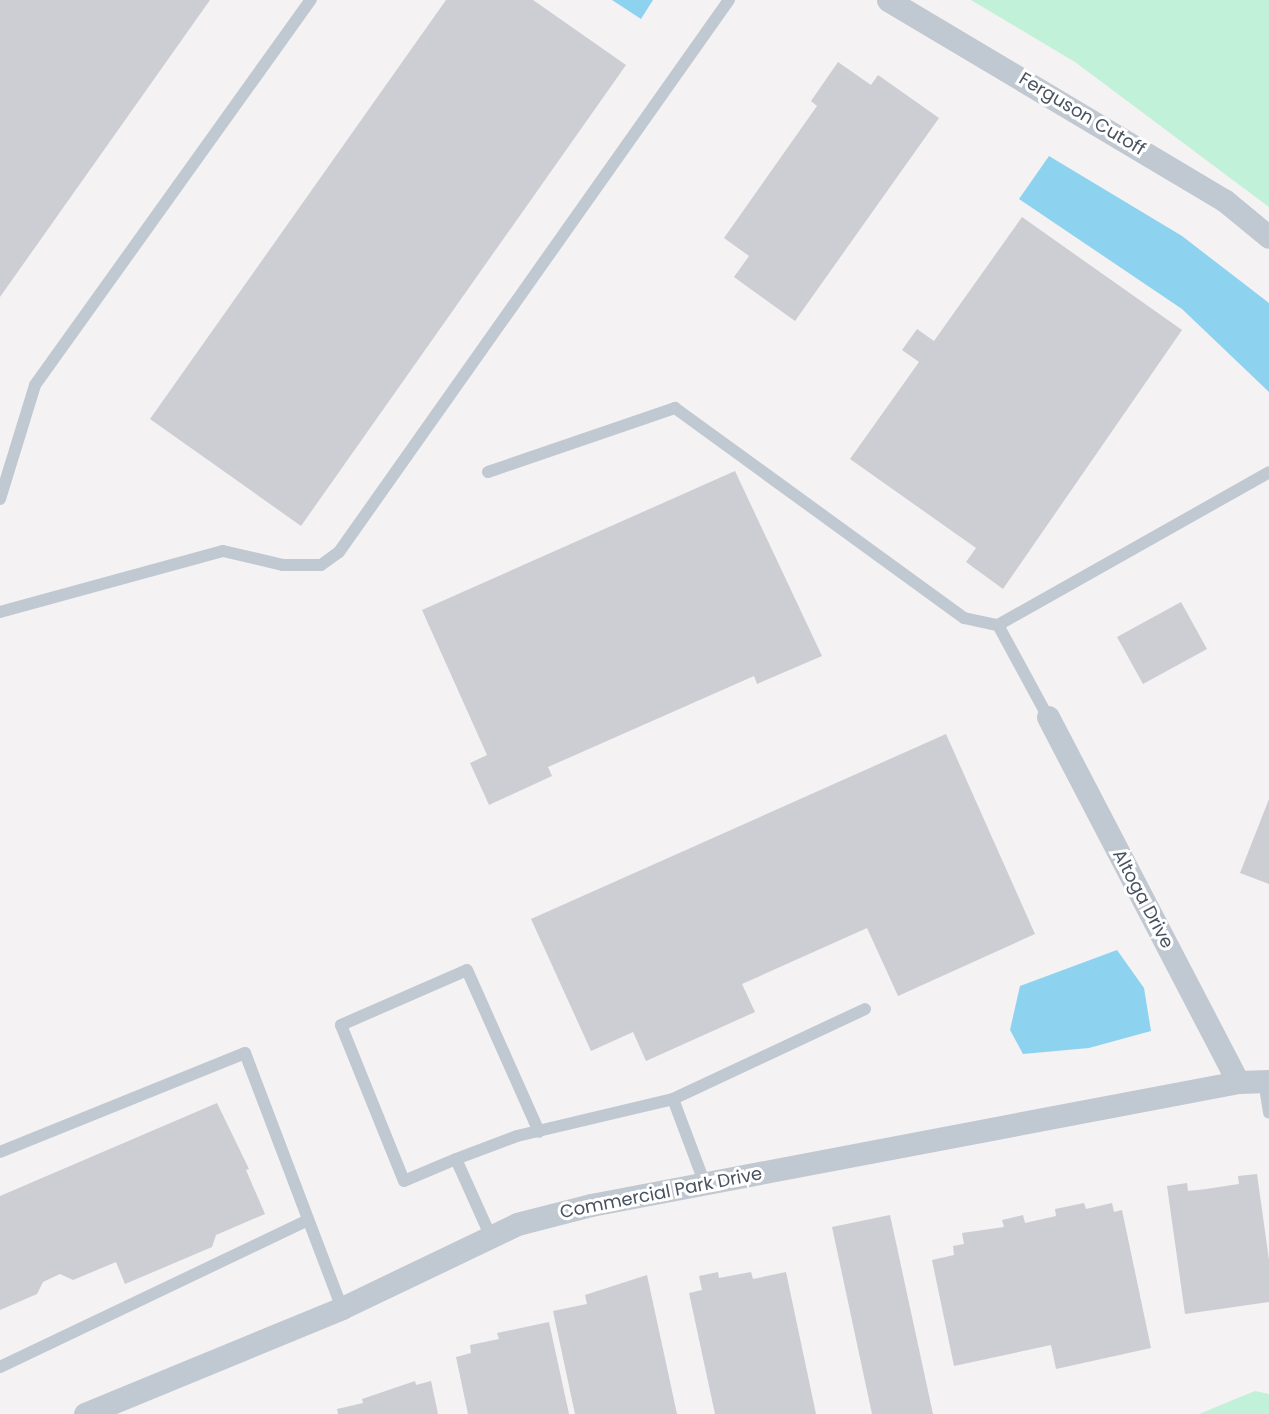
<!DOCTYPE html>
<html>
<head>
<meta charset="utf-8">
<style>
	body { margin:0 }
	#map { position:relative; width:1269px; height:1414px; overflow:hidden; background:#f4f2f2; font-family:Poppins,sans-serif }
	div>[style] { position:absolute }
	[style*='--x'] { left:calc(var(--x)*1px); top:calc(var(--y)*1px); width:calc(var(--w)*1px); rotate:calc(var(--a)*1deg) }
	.green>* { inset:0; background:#c1f1d8 }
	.water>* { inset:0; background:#8dd3ef }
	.building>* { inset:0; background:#ccced4 }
	.service>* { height:12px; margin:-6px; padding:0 6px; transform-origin:6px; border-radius:6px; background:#c0c8d1 }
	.minor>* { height:23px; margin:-11.5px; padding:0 11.5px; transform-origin:11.5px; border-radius:11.5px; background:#c0c8d1 }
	span { translate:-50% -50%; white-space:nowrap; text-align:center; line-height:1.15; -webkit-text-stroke:6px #fff; paint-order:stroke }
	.street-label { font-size:18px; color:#495360 }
</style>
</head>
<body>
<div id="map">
	<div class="green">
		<i style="clip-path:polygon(971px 0,1269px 0,1269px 207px,1075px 62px)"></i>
		<i style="clip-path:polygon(1255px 1391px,1269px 1394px,1269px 1414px,1199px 1414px)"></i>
	</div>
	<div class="water">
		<i style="clip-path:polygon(612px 0,653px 0,641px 19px)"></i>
		<i style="clip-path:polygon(1049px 156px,1182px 236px,1269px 303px,1269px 392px,1182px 309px,1019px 199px)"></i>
		<i style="clip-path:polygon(1117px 950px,1144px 988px,1151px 1031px,1089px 1048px,1023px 1054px,1010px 1030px,1020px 986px)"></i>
	</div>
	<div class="building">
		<i style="clip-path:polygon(0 0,210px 0,0 297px)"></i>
		<i style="clip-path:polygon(446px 0,533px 0,626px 65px,301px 526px,150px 419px)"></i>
		<i style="clip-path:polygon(838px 62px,871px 85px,878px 75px,939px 118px,795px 321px,734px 277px,749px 256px,724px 238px,817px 106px,811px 101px)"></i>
		<i style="clip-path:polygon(1022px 217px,1182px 330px,1003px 589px,966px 562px,976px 548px,850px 459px,919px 362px,902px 350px,917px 329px,934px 341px)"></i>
		<i style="clip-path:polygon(735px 471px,822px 656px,757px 684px,754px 676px,548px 767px,552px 776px,489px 805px,470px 763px,487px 755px,422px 610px)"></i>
		<i style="clip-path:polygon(1181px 602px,1207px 649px,1143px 684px,1117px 637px)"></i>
		<i style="clip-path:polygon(946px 734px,1035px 934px,898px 996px,867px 928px,742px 984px,755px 1012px,646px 1061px,633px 1032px,591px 1051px,531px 919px)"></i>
		<i style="clip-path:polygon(1269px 799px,1269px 884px,1240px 873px)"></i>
		<i style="clip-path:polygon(217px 1103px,249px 1169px,246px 1170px,265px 1214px,216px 1235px,212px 1247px,125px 1284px,116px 1262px,73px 1280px,60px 1274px,43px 1282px,37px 1294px,0 1310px,0 1196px)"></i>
		<i style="clip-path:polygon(1257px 1174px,1269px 1260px,1269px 1302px,1185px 1314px,1167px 1186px,1187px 1183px,1188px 1191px,1206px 1189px,1239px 1184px,1238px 1176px)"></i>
		<i style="clip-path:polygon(1084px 1203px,1086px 1209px,1112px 1203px,1114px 1212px,1122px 1210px,1151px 1348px,1056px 1369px,1051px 1345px,954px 1366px,932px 1260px,954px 1255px,953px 1246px,964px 1244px,962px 1233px,1004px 1227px,1002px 1220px,1023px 1215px,1025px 1223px,1056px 1216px,1055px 1209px)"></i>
		<i style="clip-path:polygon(890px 1215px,933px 1414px,872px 1414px,832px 1227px)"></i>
		<i style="clip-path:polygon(718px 1272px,719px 1278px,751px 1272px,753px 1279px,786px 1272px,816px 1414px,715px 1414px,689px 1293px,702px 1290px,699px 1276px)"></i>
		<i style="clip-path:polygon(647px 1275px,677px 1414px,575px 1414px,553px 1311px,587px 1304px,585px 1295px)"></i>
		<i style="clip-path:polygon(549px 1322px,569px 1414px,468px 1414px,456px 1357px,471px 1353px,470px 1345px,499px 1339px,497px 1333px)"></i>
		<i style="clip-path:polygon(415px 1381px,416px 1385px,431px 1381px,438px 1414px,338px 1414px,337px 1409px,363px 1403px,362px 1399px)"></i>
	</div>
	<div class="service">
		<i style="--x:488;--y:472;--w:198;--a:-18.9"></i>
		<i style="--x:675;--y:408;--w:357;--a:36"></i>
		<i style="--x:964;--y:618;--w:35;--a:12"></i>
		<i style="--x:998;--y:625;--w:311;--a:-29.4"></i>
		<i style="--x:0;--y:499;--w:119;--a:-72.9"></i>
		<i style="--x:35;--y:385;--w:474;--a:-54.4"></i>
		<i style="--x:0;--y:612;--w:231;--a:-15.3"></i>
		<i style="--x:223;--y:551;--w:62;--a:13.1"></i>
		<i style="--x:283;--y:565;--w:38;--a:0"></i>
		<i style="--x:321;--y:565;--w:22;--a:-36"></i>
		<i style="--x:339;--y:552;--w:676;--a:-54.76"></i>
		<i style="--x:998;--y:625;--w:105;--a:61.5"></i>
		<i style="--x:1264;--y:1081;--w:32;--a:81"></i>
		<i style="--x:673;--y:1099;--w:212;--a:-25.1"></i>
		<i style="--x:0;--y:1152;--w:264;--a:-22"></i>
		<i style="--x:245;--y:1053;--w:273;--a:69.2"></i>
		<i style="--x:456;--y:1159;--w:56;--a:157.1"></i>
		<i style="--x:404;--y:1181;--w:168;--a:-112"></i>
		<i style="--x:341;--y:1025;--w:137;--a:-23.6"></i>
		<i style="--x:467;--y:970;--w:177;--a:66"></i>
		<i style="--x:491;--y:1237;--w:85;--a:-114.2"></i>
		<i style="--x:456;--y:1159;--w:65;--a:-20.7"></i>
		<i style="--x:517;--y:1136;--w:160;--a:-13.3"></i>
		<i style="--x:673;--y:1099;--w:91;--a:69.4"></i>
		<i style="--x:0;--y:1367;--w:341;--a:-25.5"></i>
	</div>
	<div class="minor">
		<i style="--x:888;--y:0;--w:391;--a:30.8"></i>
		<i style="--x:1224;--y:200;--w:58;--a:39.4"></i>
		<i style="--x:1048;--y:717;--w:411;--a:62.5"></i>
		<i style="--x:85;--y:1414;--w:278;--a:-22.4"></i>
		<i style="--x:342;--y:1308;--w:194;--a:-25.6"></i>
		<i style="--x:517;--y:1224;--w:76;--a:-14.4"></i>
		<i style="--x:591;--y:1205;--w:659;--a:-10.76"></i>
		<i style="--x:1238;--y:1082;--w:31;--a:-2"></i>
	</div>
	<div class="street-label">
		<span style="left:1082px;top:114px;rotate:31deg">Ferguson Cutoff</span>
		<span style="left:1143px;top:899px;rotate:62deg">Altoga Drive</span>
		<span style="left:661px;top:1193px;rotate:-11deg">Commercial Park Drive</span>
	</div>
</div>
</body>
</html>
